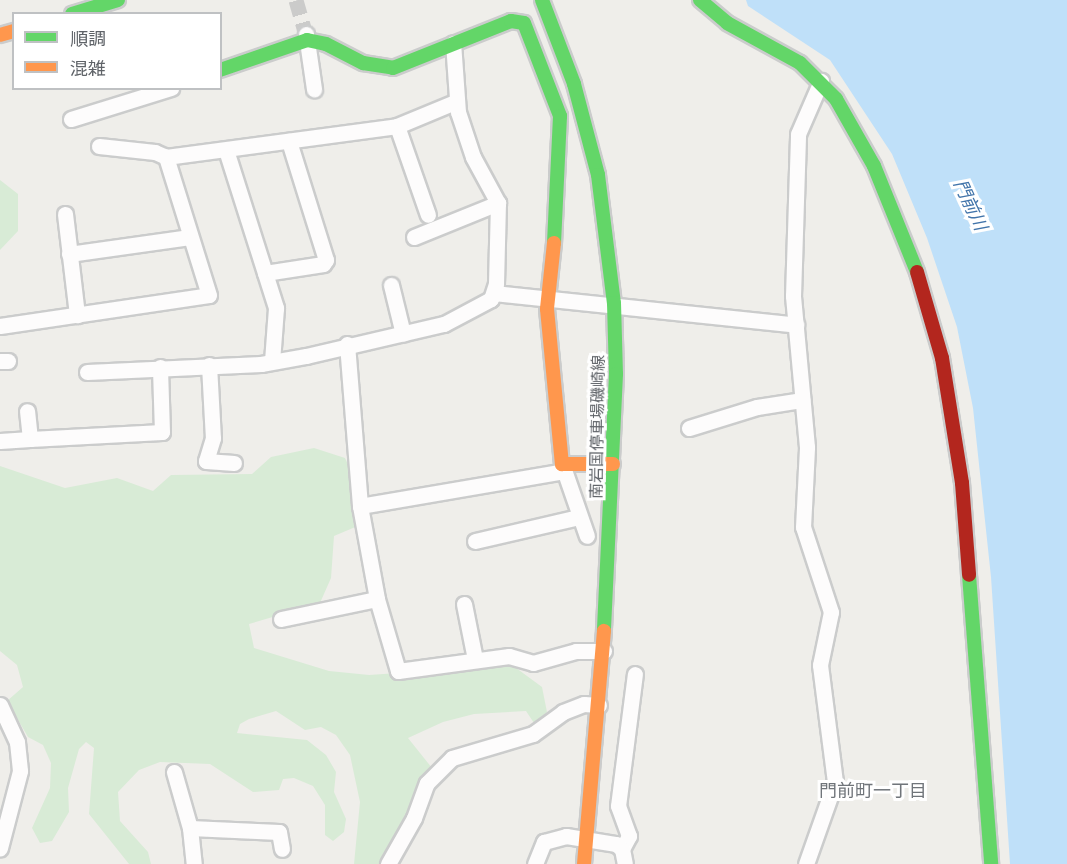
<!DOCTYPE html>
<html>
<head>
<meta charset="utf-8">
<style>
	body { margin:0 }
	#map { position:relative; width:1067px; height:864px; overflow:hidden; background:#efeeea; font-family:"Archivo Narrow","Noto Sans JP",sans-serif }
	div>[style] { position:absolute }
	[style*='--x'] { left:calc(var(--x)*1px); top:calc(var(--y)*1px); width:calc(var(--w)*1px); rotate:calc(var(--a)*1deg) }
	.green>* { inset:0; background:#d8ebd6 }
	.water>* { inset:0; background:#bfe0f9 }
	.street-tunnel>* { height:15px; margin-top:-7.5px; transform-origin:0; background:repeating-linear-gradient(90deg,#cbcbca 0 15px,transparent 0 23px) }
	.roads { filter:drop-shadow(2px 0 #cbcccc) drop-shadow(-2px 0 #cbcccc) drop-shadow(0 2px #cbcccc) drop-shadow(0 -2px #cbcccc) }
	.street>* { height:15px; margin:-7.5px; padding:0 7.5px; transform-origin:7.5px; border-radius:7.5px; background:#fdfcfc }
	.fast>* { height:14px; margin:-7px; padding:0 7px; transform-origin:7px; border-radius:7px; background:#63d668 }
	.slow>* { height:14px; margin:-7px; padding:0 7px; transform-origin:7px; border-radius:7px; background:#ff974d }
	.jam>* { height:14px; margin:-7px; padding:0 7px; transform-origin:7px; border-radius:7px; background:#b3261e }
	span { translate:-50% -50%; white-space:nowrap; text-align:center; line-height:1.15; -webkit-text-stroke:6px #fff; paint-order:stroke }
	.street-label { font-size:16px; color:#5f6368 }
	.water-label { font-size:18px; color:#4174aa; font-style:italic }
	.neighbourhood-label { font-size:18px; color:#70757a }
	.legend { position:absolute; left:12px; top:12px; width:210px; height:78px; box-sizing:border-box; background:#fff; border:2px solid #bfc1c3; margin:0; padding:8px 10px; list-style:none; font-size:18px; color:#5f6368 }
	.legend li { display:flex; align-items:center; gap:12px; height:30px }
	.legend b { width:30px; border:2px solid #bfc1c3 }
</style>
</head>
<body>
<div id="map">
	<div class="green">
		<i style="clip-path:polygon(0 180px,18px 194px,18px 231px,0 250px)"></i>
		<i style="clip-path:polygon(314px 448px,345px 458px,355px 479px,360px 525px,334px 536px,331px 578px,320px 603px,249px 624px,254px 648px,329px 671px,369px 675px,512px 665px,542px 687px,547px 712px,534px 723px,526px 711px,474px 714px,443px 722px,408px 738px,432px 768px,383px 864px,354px 864px,360px 802px,350px 755px,336px 735px,321px 727px,305px 730px,276px 711px,249px 719px,240px 724px,237px 733px,307px 740px,326px 755px,336px 772px,334px 792px,346px 819px,344px 832px,333px 841px,325px 835px,325px 805px,313px 786px,294px 778px,283px 779px,279px 790px,253px 792px,210px 764px,160px 762px,139px 770px,118px 792px,120px 821px,148px 852px,151px 864px,129px 864px,89px 814px,94px 748px,86px 742px,79px 749px,68px 788px,69px 812px,52px 841px,40px 843px,32px 828px,50px 788px,51px 763px,43px 745px,28px 737px,7px 701px,23px 687px,17px 665px,0 651px,0 466px,65px 488px,117px 478px,153px 491px,171px 475px,252px 474px,271px 457px)"></i>
	</div>
	<div class="water">
		<i style="clip-path:polygon(746px 0,1067px 0,1067px 864px,1010px 864px,991px 577px,973px 408px,957px 327px,927px 238px,892px 154px,830px 60px,748px 6px)"></i>
	</div>
	<div class="street-tunnel">
		<i style="--x:296;--y:0;--w:32;--a:74"></i>
	</div>
	<div class="roads">
		<div class="street">
			<i style="--x:306;--y:34;--w:56;--a:81.7"></i>
			<i style="--x:71;--y:119;--w:105;--a:-17.2"></i>
			<i style="--x:397;--y:126;--w:94;--a:70.8"></i>
			<i style="--x:99;--y:146;--w:56;--a:6.1"></i>
			<i style="--x:155;--y:152;--w:12;--a:24"></i>
			<i style="--x:226;--y:150;--w:166;--a:72.4"></i>
			<i style="--x:276;--y:308;--w:53;--a:94.3"></i>
			<i style="--x:65;--y:214;--w:102;--a:83.2"></i>
			<i style="--x:414;--y:237;--w:91;--a:-22"></i>
			<i style="--x:69;--y:254;--w:122;--a:-8"></i>
			<i style="--x:265;--y:273;--w:59;--a:-8.8"></i>
			<i style="--x:323;--y:264;--w:5;--a:-53"></i>
			<i style="--x:326;--y:260;--w:125;--a:-107.3"></i>
			<i style="--x:391;--y:285;--w:50;--a:76.2"></i>
			<i style="--x:494;--y:293;--w:304;--a:6"></i>
			<i style="--x:0;--y:326;--w:211;--a:-8.4"></i>
			<i style="--x:209;--y:295;--w:145;--a:-107.3"></i>
			<i style="--x:166;--y:157;--w:233;--a:-7.6"></i>
			<i style="--x:397;--y:126;--w:63;--a:-22.5"></i>
			<i style="--x:347;--y:344;--w:163;--a:85.4"></i>
			<i style="--x:360;--y:506;--w:95;--a:79.6"></i>
			<i style="--x:377;--y:599;--w:75;--a:73.7"></i>
			<i style="--x:398;--y:671;--w:112;--a:-7.7"></i>
			<i style="--x:509;--y:656;--w:25;--a:16"></i>
			<i style="--x:533;--y:663;--w:45;--a:-15.6"></i>
			<i style="--x:576;--y:651;--w:28;--a:0"></i>
			<i style="--x:0;--y:361;--w:8;--a:0"></i>
			<i style="--x:209;--y:365;--w:73;--a:86.9"></i>
			<i style="--x:213;--y:438;--w:24;--a:107"></i>
			<i style="--x:206;--y:461;--w:28;--a:4"></i>
			<i style="--x:87;--y:372;--w:174;--a:-2.6"></i>
			<i style="--x:261;--y:364;--w:46;--a:-10.1"></i>
			<i style="--x:306;--y:356;--w:142;--a:-13.1"></i>
			<i style="--x:444;--y:324;--w:53;--a:-28"></i>
			<i style="--x:491;--y:299;--w:16;--a:-72"></i>
			<i style="--x:496;--y:284;--w:81;--a:-88.6"></i>
			<i style="--x:498;--y:203;--w:52;--a:-118.5"></i>
			<i style="--x:473;--y:157;--w:47;--a:-108.4"></i>
			<i style="--x:458;--y:112;--w:69;--a:-94.1"></i>
			<i style="--x:689;--y:428;--w:71;--a:-17.2"></i>
			<i style="--x:757;--y:407;--w:46;--a:-8.8"></i>
			<i style="--x:30;--y:439;--w:132;--a:-3"></i>
			<i style="--x:162;--y:432;--w:65;--a:-91.8"></i>
			<i style="--x:0;--y:441;--w:30;--a:-4"></i>
			<i style="--x:30;--y:439;--w:28;--a:-96"></i>
			<i style="--x:562;--y:464;--w:76;--a:70.9"></i>
			<i style="--x:360;--y:506;--w:207;--a:-9.7"></i>
			<i style="--x:475;--y:541;--w:107;--a:-13"></i>
			<i style="--x:464;--y:604;--w:56;--a:78.7"></i>
			<i style="--x:281;--y:619;--w:98;--a:-11.8"></i>
			<i style="--x:0;--y:705;--w:41;--a:65.3"></i>
			<i style="--x:17;--y:742;--w:29;--a:84"></i>
			<i style="--x:20;--y:771;--w:80;--a:104.6"></i>
			<i style="--x:174;--y:772;--w:58;--a:74.1"></i>
			<i style="--x:190;--y:828;--w:36;--a:84"></i>
			<i style="--x:190;--y:828;--w:89;--a:2.6"></i>
			<i style="--x:279;--y:832;--w:17;--a:80"></i>
			<i style="--x:622;--y:849;--w:15;--a:-62"></i>
			<i style="--x:629;--y:836;--w:32;--a:-110"></i>
			<i style="--x:618;--y:806;--w:133;--a:-82.7"></i>
			<i style="--x:388;--y:864;--w:53;--a:-60.5"></i>
			<i style="--x:414;--y:818;--w:37;--a:-70"></i>
			<i style="--x:427;--y:783;--w:35;--a:-45"></i>
			<i style="--x:452;--y:758;--w:84;--a:-16.5"></i>
			<i style="--x:533;--y:734;--w:37;--a:-36"></i>
			<i style="--x:563;--y:712;--w:22;--a:-21"></i>
			<i style="--x:584;--y:704;--w:15;--a:4"></i>
			<i style="--x:535;--y:864;--w:24;--a:-68"></i>
			<i style="--x:544;--y:842;--w:23;--a:-15"></i>
			<i style="--x:566;--y:836;--w:51;--a:9.1"></i>
			<i style="--x:616;--y:844;--w:8;--a:40"></i>
			<i style="--x:622;--y:849;--w:15;--a:79"></i>
			<i style="--x:806;--y:864;--w:87;--a:-70.5"></i>
			<i style="--x:835;--y:782;--w:118;--a:-97.3"></i>
			<i style="--x:820;--y:665;--w:54;--a:-78.3"></i>
			<i style="--x:831;--y:612;--w:89;--a:-108.2"></i>
			<i style="--x:803;--y:527;--w:80;--a:-87.1"></i>
			<i style="--x:807;--y:447;--w:152;--a:-95.3"></i>
			<i style="--x:793;--y:296;--w:162;--a:-88.2"></i>
			<i style="--x:798;--y:134;--w:58;--a:-66.5"></i>
		</div>
		<div class="fast">
			<i style="--x:542;--y:0;--w:90;--a:69.1"></i>
			<i style="--x:574;--y:84;--w:94;--a:75.2"></i>
			<i style="--x:598;--y:175;--w:129;--a:82.9"></i>
			<i style="--x:614;--y:303;--w:71;--a:88.4"></i>
			<i style="--x:616;--y:374;--w:257;--a:92.7"></i>
			<i style="--x:700;--y:0;--w:35;--a:40"></i>
			<i style="--x:727;--y:23;--w:83;--a:28.7"></i>
			<i style="--x:800;--y:63;--w:51;--a:45"></i>
			<i style="--x:836;--y:99;--w:77;--a:60.4"></i>
			<i style="--x:874;--y:166;--w:114;--a:67.9"></i>
			<i style="--x:72;--y:14;--w:48;--a:-16.9"></i>
			<i style="--x:220;--y:70;--w:92;--a:-19"></i>
			<i style="--x:307;--y:40;--w:19;--a:12"></i>
			<i style="--x:326;--y:44;--w:42;--a:27.2"></i>
			<i style="--x:363;--y:63;--w:30;--a:9"></i>
			<i style="--x:393;--y:68;--w:127;--a:-21.7"></i>
			<i style="--x:511;--y:21;--w:13;--a:9"></i>
			<i style="--x:524;--y:23;--w:100;--a:68.8"></i>
			<i style="--x:560;--y:116;--w:127;--a:92.7"></i>
			<i style="--x:969;--y:575;--w:290;--a:85.6"></i>
		</div>
		<div class="slow">
			<i style="--x:0;--y:35;--w:15;--a:-16"></i>
			<i style="--x:554;--y:243;--w:66;--a:96.1"></i>
			<i style="--x:547;--y:309;--w:156;--a:84.5"></i>
			<i style="--x:562;--y:464;--w:51;--a:0"></i>
			<i style="--x:584;--y:864;--w:234;--a:-85.1"></i>
		</div>
		<div class="jam">
			<i style="--x:917;--y:272;--w:90;--a:73.8"></i>
			<i style="--x:942;--y:358;--w:127;--a:80.9"></i>
			<i style="--x:962;--y:483;--w:92;--a:85.6"></i>
		</div>
	</div>
	<div class="street-label">
		<span style="left:597px;top:427px;rotate:-89deg">南岩国停車場磯崎線</span>
	</div>
	<div class="water-label">
		<span style="left:970px;top:205px;rotate:65deg">門前川</span>
	</div>
	<div class="neighbourhood-label">
		<span style="left:873px;top:791px">門前町一丁目</span>
	</div>
	<ul class="legend">
	<li><b style="height:8px;background:#63d668"></b>順調</li>
	<li><b style="height:8px;background:#ff974d"></b>混雑</li>
	</ul>
</div>
</body>
</html>
